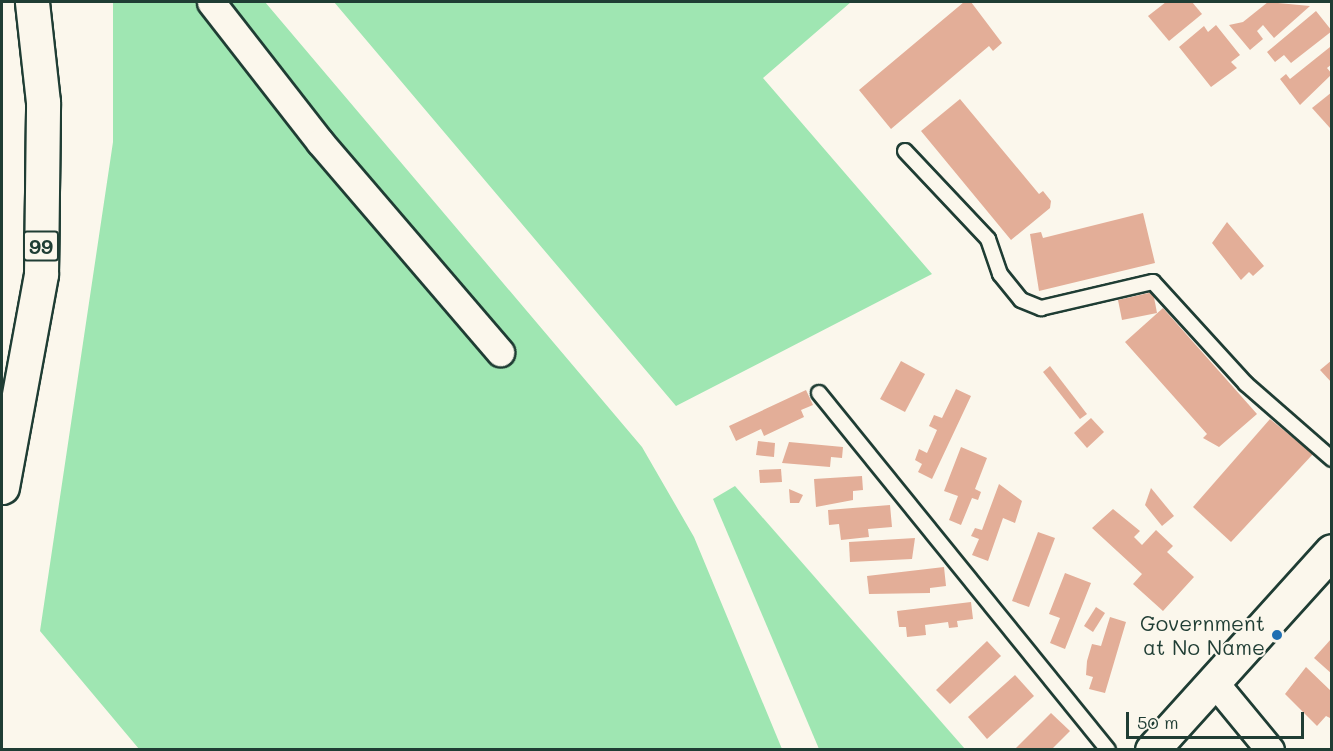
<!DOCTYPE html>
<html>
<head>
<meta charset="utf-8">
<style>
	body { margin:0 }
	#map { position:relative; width:1333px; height:751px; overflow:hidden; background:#fbf7ec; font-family:Mali,sans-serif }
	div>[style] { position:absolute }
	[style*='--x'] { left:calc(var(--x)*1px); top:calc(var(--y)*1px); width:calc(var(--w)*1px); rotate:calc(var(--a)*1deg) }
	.green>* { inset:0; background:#9fe6b2 }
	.building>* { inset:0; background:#e3ae98 }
	.roads { filter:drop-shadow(2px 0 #1f3d34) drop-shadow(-2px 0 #1f3d34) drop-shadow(0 2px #1f3d34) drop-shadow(0 -2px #1f3d34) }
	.service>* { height:14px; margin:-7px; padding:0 7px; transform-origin:7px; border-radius:7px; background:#fbf7ec }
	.minor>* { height:27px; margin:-13.5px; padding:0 13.5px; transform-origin:13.5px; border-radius:13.5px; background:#fbf7ec }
	.tertiary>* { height:33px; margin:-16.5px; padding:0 16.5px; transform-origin:16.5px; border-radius:16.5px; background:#fbf7ec }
	.trunk>* { height:33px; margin:-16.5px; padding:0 16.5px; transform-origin:16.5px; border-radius:16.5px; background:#fbf7ec }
	.dots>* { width:16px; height:16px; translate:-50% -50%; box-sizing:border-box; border:3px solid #fbf7ec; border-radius:50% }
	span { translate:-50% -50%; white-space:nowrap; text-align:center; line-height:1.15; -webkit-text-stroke:4.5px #fbf7ec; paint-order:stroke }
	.shield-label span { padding:2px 4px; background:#fbf7ec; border:2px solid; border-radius:4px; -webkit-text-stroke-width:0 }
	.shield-label { font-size:20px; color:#1f3d34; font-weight:700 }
	.poi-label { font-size:21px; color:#1f3d34 }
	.right { translate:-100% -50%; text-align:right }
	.frame { position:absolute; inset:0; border:3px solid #1f3d34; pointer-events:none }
	.scale { position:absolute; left:1126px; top:712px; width:178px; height:27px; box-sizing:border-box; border:3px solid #1f3d34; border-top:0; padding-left:8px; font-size:18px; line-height:21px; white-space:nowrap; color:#1f3d34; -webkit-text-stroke:4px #fbf7ec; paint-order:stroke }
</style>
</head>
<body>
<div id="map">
	<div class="green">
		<i style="clip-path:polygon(113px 2px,265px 2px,642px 447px,694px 537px,782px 749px,139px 749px,40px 631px,113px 142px)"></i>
		<i style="clip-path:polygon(334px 2px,851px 2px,763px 78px,932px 274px,676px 406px)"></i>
		<i style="clip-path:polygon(735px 486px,965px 749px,819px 749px,713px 499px)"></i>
	</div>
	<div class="building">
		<i style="clip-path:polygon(964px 2px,971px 2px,1002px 43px,993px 51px,989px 46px,891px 129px,859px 90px)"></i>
		<i style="clip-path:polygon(1166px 2px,1192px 2px,1202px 14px,1169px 41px,1148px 16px)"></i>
		<i style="clip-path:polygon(1268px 2px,1310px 6px,1274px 38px,1263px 25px,1257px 31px,1263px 39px,1250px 50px,1229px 25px,1243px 22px)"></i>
		<i style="clip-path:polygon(1316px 11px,1332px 31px,1291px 63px,1284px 55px,1275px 62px,1267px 52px)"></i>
		<i style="clip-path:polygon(1216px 25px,1240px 55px,1231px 62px,1237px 68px,1211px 87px,1179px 47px,1204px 26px,1208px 32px)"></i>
		<i style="clip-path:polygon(1330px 47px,1332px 64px,1327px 68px,1332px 74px,1300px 105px,1280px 79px,1286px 74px,1290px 79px)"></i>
		<i style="clip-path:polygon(1332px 92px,1332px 126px,1330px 128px,1312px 108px)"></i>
		<i style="clip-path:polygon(960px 99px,1039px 194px,1043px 191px,1051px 201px,1050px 208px,1011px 240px,921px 131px)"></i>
		<i style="clip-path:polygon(1143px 213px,1155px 263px,1039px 291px,1030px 234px,1041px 232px,1043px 238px)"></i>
		<i style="clip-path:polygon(1227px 222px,1264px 266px,1253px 276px,1249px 272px,1241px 280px,1212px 243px)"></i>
		<i style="clip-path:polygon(1153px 292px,1157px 313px,1122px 320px,1118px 300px)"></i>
		<i style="clip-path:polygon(1163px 308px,1257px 414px,1219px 447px,1203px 438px,1207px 434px,1125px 342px)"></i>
		<i style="clip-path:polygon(1332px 360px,1332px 383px,1320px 370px)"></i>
		<i style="clip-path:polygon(901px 361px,925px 374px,905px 412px,880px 399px)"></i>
		<i style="clip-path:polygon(1050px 366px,1087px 414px,1080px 419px,1043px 372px)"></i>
		<i style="clip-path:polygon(956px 389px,971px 396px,932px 479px,918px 472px,922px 464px,915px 460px,919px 449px,927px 453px,937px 430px,929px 426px,934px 415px,942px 418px)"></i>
		<i style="clip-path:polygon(806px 390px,813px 405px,801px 410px,804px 417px,764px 436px,761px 429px,736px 441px,729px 426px)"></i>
		<i style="clip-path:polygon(1091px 418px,1104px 432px,1087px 448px,1074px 433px)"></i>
		<i style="clip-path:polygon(1270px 419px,1313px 454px,1231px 542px,1193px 507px)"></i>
		<i style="clip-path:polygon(758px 441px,775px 443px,774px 457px,756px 455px)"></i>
		<i style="clip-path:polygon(789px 442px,843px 447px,842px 458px,831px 457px,830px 467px,782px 463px)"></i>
		<i style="clip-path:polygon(961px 447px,987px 458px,975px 489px,981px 492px,978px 500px,972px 498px,961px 525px,949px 520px,958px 496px,944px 491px)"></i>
		<i style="clip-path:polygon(781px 469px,782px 482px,760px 483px,759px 470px)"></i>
		<i style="clip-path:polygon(862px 476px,863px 490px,853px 491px,853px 500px,816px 507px,814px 479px)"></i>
		<i style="clip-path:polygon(999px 484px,1022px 501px,1015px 523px,1003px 518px,988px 561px,972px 555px,979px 539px,971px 536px,975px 528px,982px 530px)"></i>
		<i style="clip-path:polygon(1151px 488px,1174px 516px,1162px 526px,1145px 505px)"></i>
		<i style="clip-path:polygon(789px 489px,803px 495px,799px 503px,790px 503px)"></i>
		<i style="clip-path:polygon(890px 505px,892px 527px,868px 529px,869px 537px,841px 540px,839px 524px,829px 525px,828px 510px)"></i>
		<i style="clip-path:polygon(1113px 509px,1140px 531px,1134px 537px,1142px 545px,1156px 530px,1173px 546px,1167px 552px,1194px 577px,1163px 611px,1133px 584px,1142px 574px,1092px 528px)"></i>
		<i style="clip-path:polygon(1038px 532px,1055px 538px,1029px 607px,1012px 601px)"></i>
		<i style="clip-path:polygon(915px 538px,912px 559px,850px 562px,849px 542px)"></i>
		<i style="clip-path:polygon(944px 567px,946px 586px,930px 588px,930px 593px,869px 594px,867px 576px)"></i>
		<i style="clip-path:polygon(1065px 573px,1091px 583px,1065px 649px,1050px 643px,1060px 618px,1049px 614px)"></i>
		<i style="clip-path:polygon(971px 602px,973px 619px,957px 621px,958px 627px,949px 628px,948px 622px,925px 625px,926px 635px,907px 637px,906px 627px,899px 627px,897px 611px)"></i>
		<i style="clip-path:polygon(1096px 607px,1105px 613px,1093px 632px,1084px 626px)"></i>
		<i style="clip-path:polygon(1110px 617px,1126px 622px,1105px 693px,1089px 689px,1093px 677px,1086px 675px,1087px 661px,1092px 644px,1101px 646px)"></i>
		<i style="clip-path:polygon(1332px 638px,1332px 674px,1314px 658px)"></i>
		<i style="clip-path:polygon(987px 641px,1001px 656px,950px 704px,936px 690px)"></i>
		<i style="clip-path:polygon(1306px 667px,1332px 692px,1332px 719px,1326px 716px,1317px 726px,1285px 694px)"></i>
		<i style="clip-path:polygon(1015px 675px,1034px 696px,987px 739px,968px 717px)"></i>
		<i style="clip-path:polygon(1051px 713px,1070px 731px,1051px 750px,1014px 750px)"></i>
	</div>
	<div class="roads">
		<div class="service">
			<i style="--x:905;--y:151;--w:121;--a:46.7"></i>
			<i style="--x:988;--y:239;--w:37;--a:71"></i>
			<i style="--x:1000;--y:274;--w:33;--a:51"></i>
			<i style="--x:1021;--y:300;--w:22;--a:22"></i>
			<i style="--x:1041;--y:308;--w:115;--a:-13.1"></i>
			<i style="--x:1153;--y:282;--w:138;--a:47.6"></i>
			<i style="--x:1246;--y:384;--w:114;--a:41.1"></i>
			<i style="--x:819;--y:393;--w:459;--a:51"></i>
		</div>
		<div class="minor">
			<i style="--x:211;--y:2;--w:177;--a:52.1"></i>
			<i style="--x:320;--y:142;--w:277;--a:49.4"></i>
			<i style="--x:1214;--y:682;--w:88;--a:50.5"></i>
		</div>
		<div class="tertiary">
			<i style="--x:1152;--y:750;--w:268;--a:-47.9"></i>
		</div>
		<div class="trunk">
			<i style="--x:2;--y:487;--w:217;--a:-79.6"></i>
			<i style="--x:41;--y:274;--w:172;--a:-89.3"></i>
			<i style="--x:43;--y:102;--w:101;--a:-96.3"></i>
		</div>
	</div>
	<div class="dots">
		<i style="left:1277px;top:635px;background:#1f6fb2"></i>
	</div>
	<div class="shield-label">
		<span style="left:41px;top:246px">99</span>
	</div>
	<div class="poi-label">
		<span class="right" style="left:1265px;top:635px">Government<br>at No Name</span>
	</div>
	<div class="frame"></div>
	<div class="scale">50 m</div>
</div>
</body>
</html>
